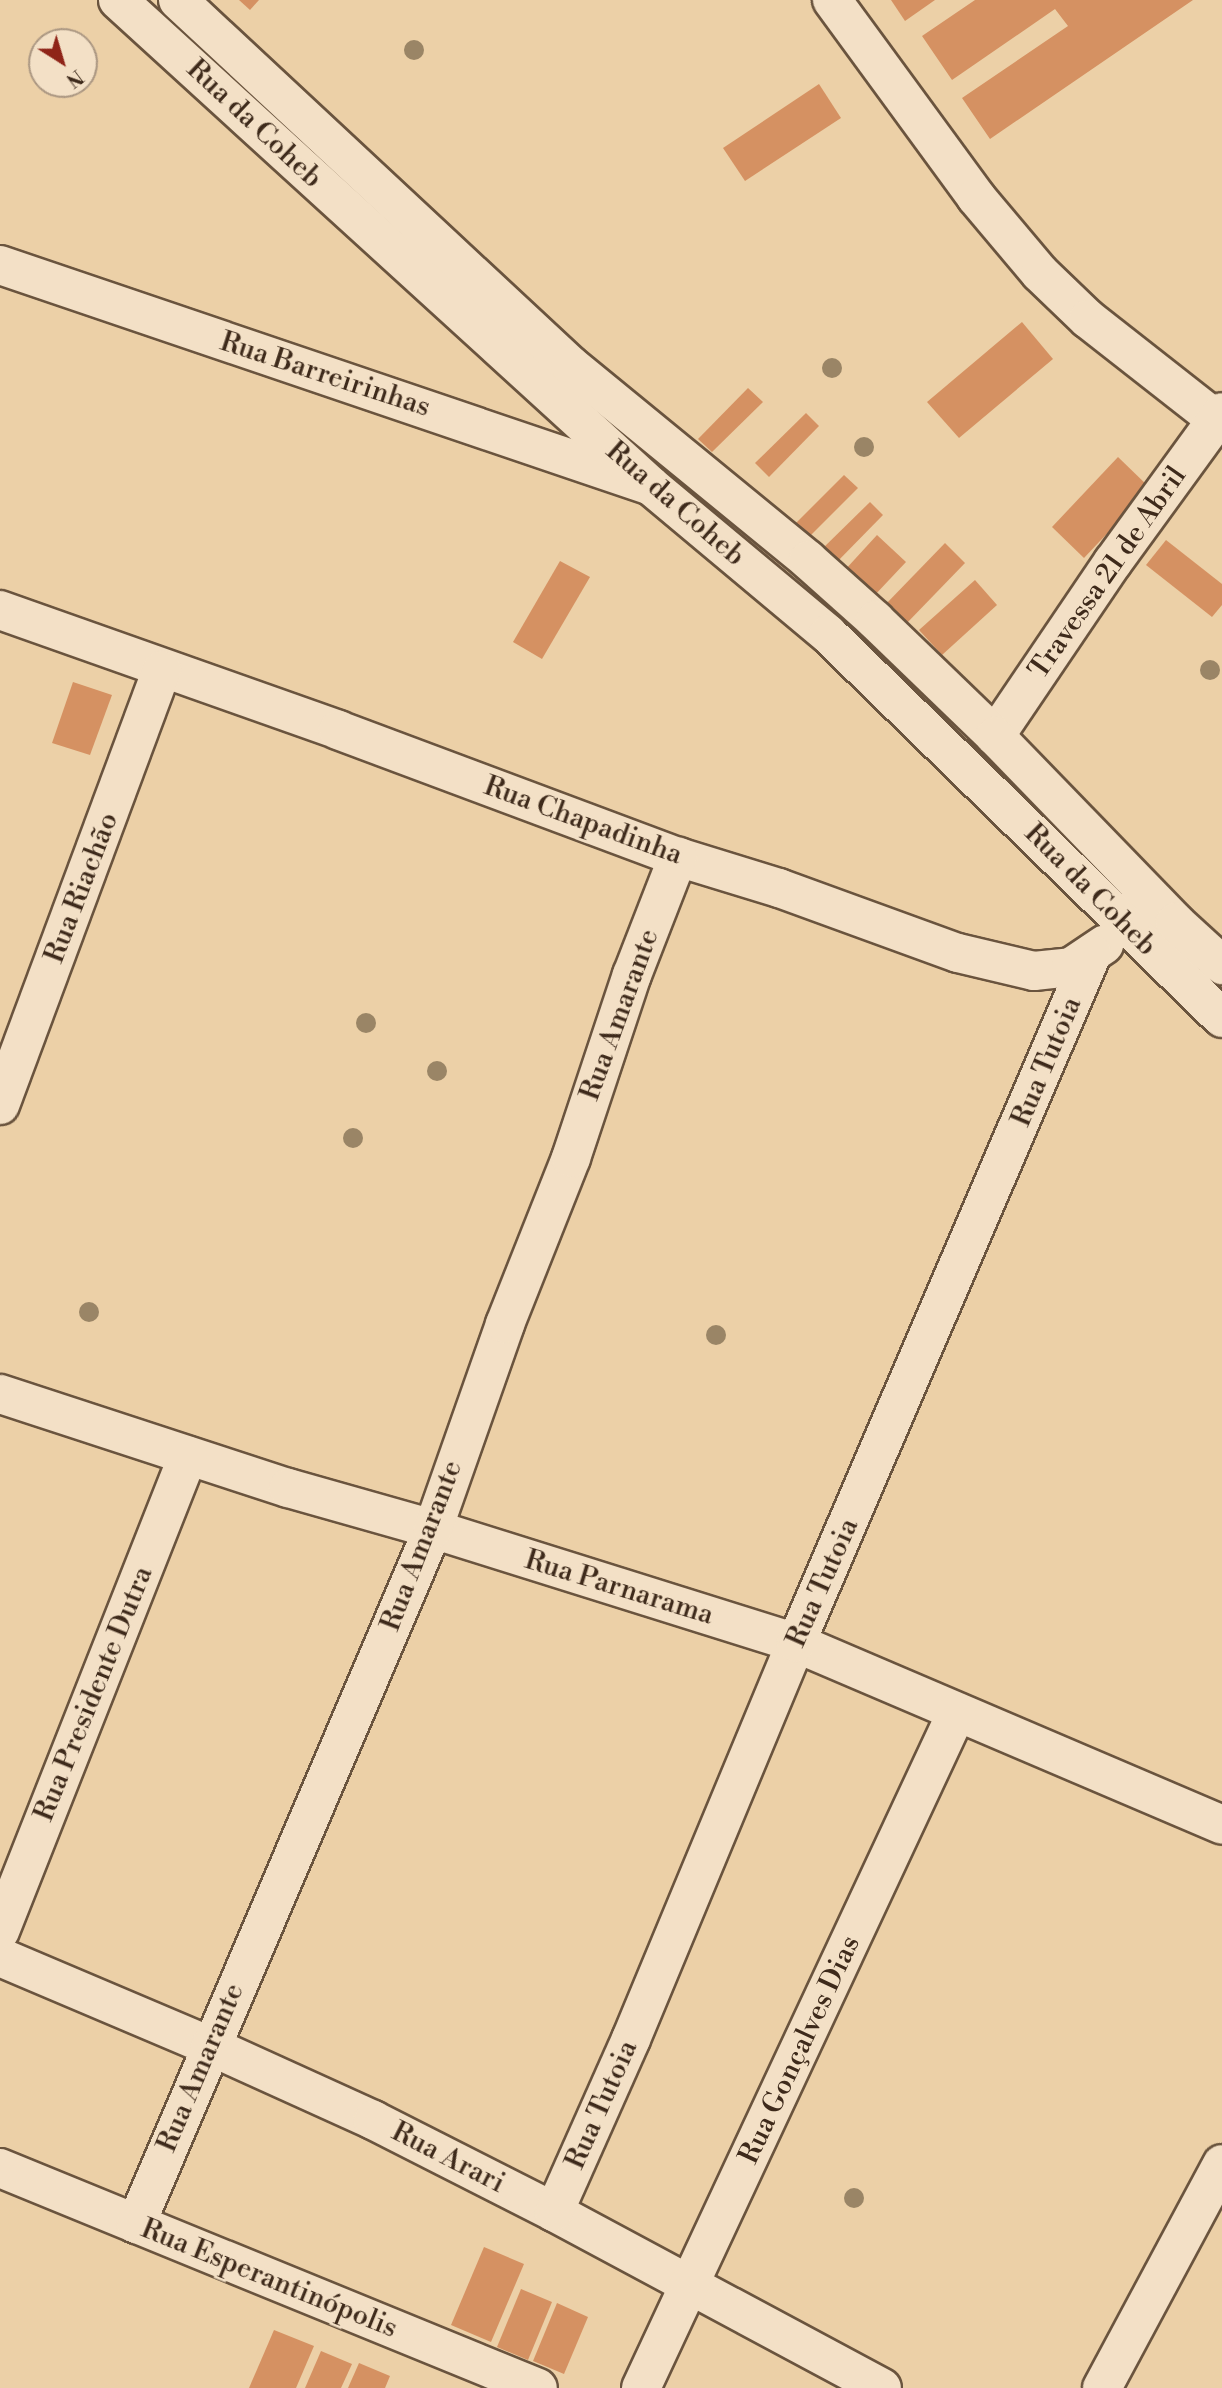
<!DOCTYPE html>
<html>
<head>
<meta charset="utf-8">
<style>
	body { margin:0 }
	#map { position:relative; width:1222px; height:2388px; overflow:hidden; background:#ecd0a7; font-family:"Libre Bodoni",serif }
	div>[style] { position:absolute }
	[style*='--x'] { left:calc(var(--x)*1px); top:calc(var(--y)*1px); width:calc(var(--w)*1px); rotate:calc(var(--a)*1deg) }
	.building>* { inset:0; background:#d59162 }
	.roads { filter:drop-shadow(2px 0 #6a543e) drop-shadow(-2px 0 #6a543e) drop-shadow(0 2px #6a543e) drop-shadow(0 -2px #6a543e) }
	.street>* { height:38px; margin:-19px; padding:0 19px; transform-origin:19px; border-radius:19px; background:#f3e0c6 }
	.secondary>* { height:38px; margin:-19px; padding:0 19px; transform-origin:19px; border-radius:19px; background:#f3e0c6 }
	.trees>* { width:20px; height:20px; margin:-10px; border-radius:50%; background:#9a8566 }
	span { translate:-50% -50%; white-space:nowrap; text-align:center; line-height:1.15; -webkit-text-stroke:5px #f3e0c6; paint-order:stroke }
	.street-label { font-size:28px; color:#3e2a1b }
	.north { position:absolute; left:28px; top:28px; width:70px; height:70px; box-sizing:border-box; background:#f3e0c6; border:2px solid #ab9782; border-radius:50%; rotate:143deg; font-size:19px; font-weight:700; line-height:28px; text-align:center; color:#3e2a1b }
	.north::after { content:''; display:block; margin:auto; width:24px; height:32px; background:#8f2418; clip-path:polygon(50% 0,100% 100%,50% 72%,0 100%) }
</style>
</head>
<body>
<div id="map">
	<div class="building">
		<i style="clip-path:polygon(239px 0,259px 0,250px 10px)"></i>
		<i style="clip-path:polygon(891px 0,935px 0,905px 21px)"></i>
		<i style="clip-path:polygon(975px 0,1193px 0,990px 139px,962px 98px,1068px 26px,1055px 9px,952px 80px,922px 36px)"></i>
		<i style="clip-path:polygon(819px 84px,841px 118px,745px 181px,723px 148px)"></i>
		<i style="clip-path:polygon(1022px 322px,1053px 359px,959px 438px,927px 402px)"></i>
		<i style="clip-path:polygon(748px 388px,763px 402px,712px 452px,698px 439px)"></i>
		<i style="clip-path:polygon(806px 413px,819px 426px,769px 477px,755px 463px)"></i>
		<i style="clip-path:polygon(1118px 457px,1150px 488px,1084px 558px,1052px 527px)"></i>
		<i style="clip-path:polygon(844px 475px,858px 488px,808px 538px,794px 525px)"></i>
		<i style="clip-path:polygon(870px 502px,883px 515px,833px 566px,819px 552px)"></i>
		<i style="clip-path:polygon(877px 535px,906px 562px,873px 597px,844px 571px)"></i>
		<i style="clip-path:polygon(1166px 540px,1222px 584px,1222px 605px,1212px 617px,1146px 565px)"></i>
		<i style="clip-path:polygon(945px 543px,965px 563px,905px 625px,884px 606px)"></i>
		<i style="clip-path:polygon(560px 561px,590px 577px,542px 659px,513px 642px)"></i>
		<i style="clip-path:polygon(975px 580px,997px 605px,942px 655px,919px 630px)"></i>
		<i style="clip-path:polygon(73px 682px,112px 695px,90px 755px,52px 743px)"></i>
		<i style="clip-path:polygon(484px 2247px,524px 2264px,491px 2342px,451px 2325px)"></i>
		<i style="clip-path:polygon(521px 2289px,552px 2302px,528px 2360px,497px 2347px)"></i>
		<i style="clip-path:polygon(557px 2303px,588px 2317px,564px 2374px,533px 2361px)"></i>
		<i style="clip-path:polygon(274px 2330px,314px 2346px,296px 2388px,249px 2388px)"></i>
		<i style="clip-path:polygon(321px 2351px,352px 2364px,341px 2388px,305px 2388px)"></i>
		<i style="clip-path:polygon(359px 2363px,390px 2376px,385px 2388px,348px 2388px)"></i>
	</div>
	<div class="roads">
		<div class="street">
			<i style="--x:832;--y:0;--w:244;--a:53.8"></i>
			<i style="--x:976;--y:197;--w:99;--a:49.9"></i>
			<i style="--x:1040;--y:273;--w:66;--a:43.8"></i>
			<i style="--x:1088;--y:319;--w:170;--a:38.1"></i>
			<i style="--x:0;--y:265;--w:687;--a:18.75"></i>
			<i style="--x:0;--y:610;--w:359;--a:19.5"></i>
			<i style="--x:338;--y:730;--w:363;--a:20.5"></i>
			<i style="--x:678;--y:857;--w:106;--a:17.1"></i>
			<i style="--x:779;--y:888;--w:190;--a:20"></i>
			<i style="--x:958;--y:953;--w:78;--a:13.3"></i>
			<i style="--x:1034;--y:971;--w:37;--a:-6"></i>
			<i style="--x:1071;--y:967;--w:40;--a:-34"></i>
			<i style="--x:995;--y:736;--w:210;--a:-55.9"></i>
			<i style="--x:1113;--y:562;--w:185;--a:-54"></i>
			<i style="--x:0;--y:1105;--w:464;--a:-69.6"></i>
			<i style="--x:0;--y:1394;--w:303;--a:18.1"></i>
			<i style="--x:288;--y:1488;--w:151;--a:15.8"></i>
			<i style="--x:433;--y:1529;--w:380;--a:17.4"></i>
			<i style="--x:796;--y:1643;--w:463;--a:23.1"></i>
			<i style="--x:0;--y:1931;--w:511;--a:-68.41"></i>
			<i style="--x:0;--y:1957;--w:228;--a:23"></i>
			<i style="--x:210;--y:2046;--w:179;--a:24.4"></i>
			<i style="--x:373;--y:2120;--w:203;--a:26.9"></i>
			<i style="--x:554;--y:2212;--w:372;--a:28.2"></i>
			<i style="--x:0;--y:2168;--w:581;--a:22.24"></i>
			<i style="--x:554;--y:2212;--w:189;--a:-66"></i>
			<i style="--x:631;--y:2039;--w:429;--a:-67.4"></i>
			<i style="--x:796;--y:1643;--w:750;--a:-66.75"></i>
			<i style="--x:136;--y:2224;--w:756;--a:-66.86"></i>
			<i style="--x:433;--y:1529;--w:217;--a:-70.6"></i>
			<i style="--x:505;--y:1324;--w:179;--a:-68.3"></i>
			<i style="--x:571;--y:1158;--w:193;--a:-71.6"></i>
			<i style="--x:632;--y:975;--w:127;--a:-68.7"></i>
			<i style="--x:641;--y:2388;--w:746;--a:-64.95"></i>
			<i style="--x:1102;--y:2388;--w:254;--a:-61.8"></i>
		</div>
		<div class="secondary">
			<i style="--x:118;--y:0;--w:721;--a:42.36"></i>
			<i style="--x:651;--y:486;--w:231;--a:39.9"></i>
			<i style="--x:828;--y:634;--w:550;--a:44.26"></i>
			<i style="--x:178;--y:0;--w:536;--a:42.96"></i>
			<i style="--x:570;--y:365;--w:308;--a:39.3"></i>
			<i style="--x:808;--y:560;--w:90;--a:41.8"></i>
			<i style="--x:875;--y:620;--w:167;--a:44"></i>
			<i style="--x:995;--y:736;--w:259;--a:45.9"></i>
			<i style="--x:1175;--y:922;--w:64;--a:42.5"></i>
		</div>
	</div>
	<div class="trees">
		<i style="left:414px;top:50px"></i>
		<i style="left:832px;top:368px"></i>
		<i style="left:864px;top:447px"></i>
		<i style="left:1210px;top:670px"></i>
		<i style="left:366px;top:1023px"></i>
		<i style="left:437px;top:1071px"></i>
		<i style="left:353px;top:1138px"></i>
		<i style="left:89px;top:1312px"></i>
		<i style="left:716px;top:1335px"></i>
		<i style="left:854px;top:2198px"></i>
	</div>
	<div class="street-label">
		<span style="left:254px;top:124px;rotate:43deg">Rua da Coheb</span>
		<span style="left:325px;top:375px;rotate:18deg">Rua Barreirinhas</span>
		<span style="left:675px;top:504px;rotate:41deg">Rua da Coheb</span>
		<span style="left:1108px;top:573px;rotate:-55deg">Travessa 21 de Abril</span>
		<span style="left:583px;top:821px;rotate:20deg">Rua Chapadinha</span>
		<span style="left:82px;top:888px;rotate:-69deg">Rua Riachão</span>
		<span style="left:1090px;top:890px;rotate:45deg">Rua da Coheb</span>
		<span style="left:620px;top:1015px;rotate:-70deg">Rua Amarante</span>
		<span style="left:1047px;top:1062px;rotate:-67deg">Rua Tutoia</span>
		<span style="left:422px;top:1546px;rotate:-69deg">Rua Amarante</span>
		<span style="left:823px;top:1583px;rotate:-66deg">Rua Tutoia</span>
		<span style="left:619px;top:1588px;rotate:17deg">Rua Parnarama</span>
		<span style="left:94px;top:1694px;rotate:-68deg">Rua Presidente Dutra</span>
		<span style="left:800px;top:2050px;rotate:-65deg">Rua Gonçalves Dias</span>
		<span style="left:201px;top:2068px;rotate:-67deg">Rua Amarante</span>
		<span style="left:602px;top:2105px;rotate:-66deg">Rua Tutoia</span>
		<span style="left:448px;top:2158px;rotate:27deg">Rua Arari</span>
		<span style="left:269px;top:2279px;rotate:22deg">Rua Esperantinópolis</span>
	</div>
	<div class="north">N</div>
</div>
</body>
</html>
